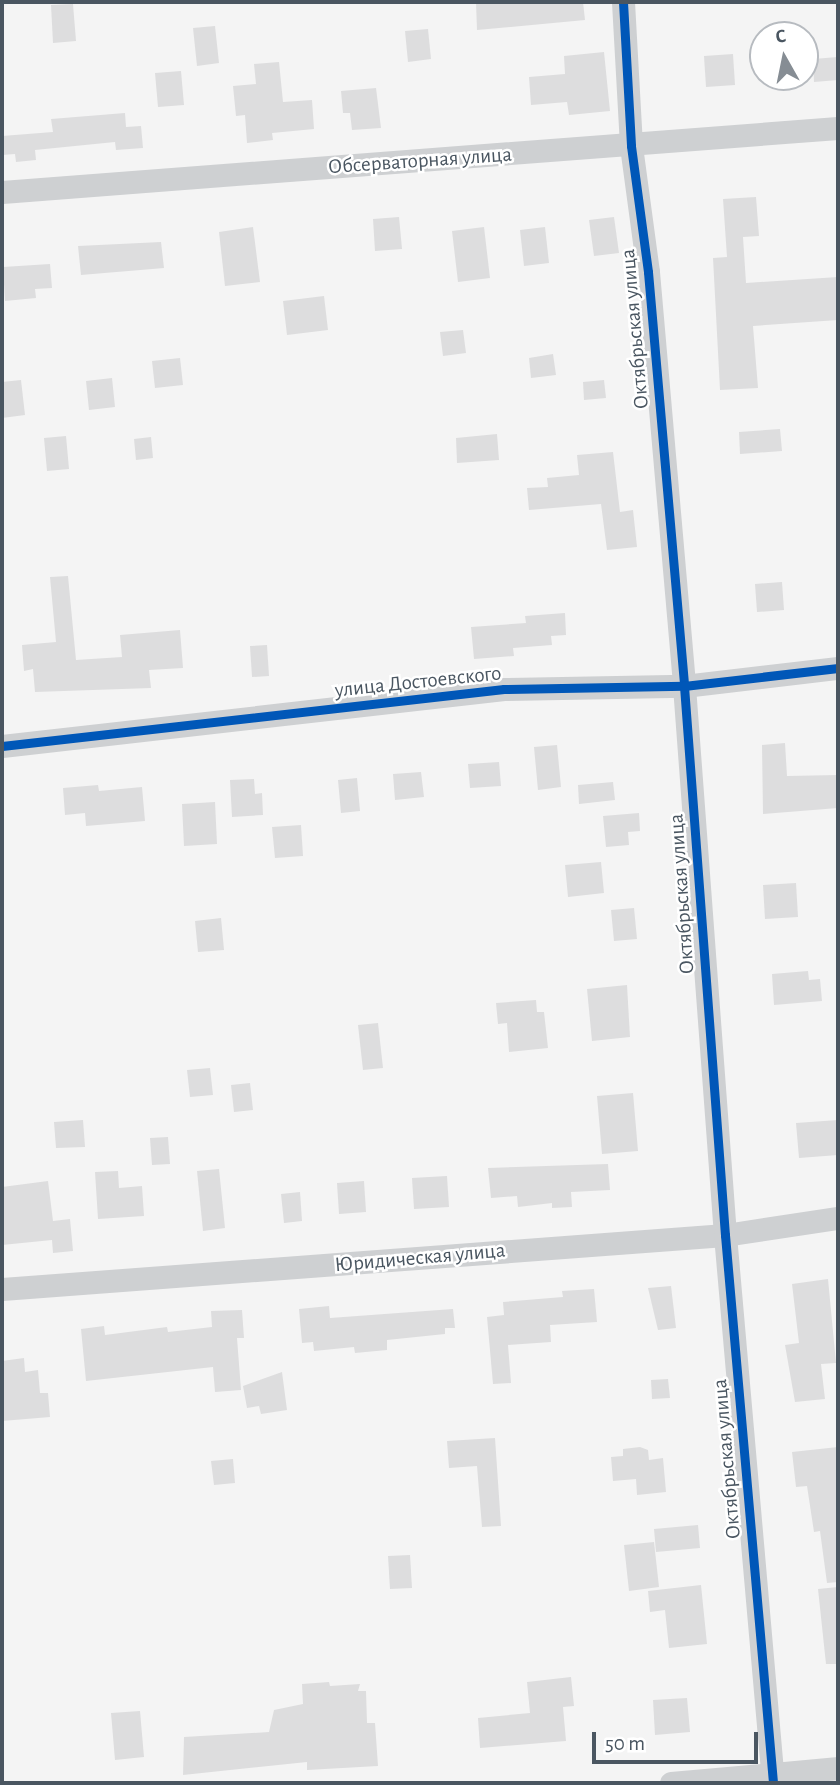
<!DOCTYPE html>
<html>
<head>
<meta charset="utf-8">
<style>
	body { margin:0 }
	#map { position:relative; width:840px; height:1785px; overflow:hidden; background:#f4f4f4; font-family:"Alegreya Sans",sans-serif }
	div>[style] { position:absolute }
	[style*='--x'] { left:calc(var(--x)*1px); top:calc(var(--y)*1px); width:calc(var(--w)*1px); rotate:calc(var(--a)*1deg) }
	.building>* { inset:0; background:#ddddde }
	.minor>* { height:23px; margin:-11.5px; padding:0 11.5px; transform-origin:11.5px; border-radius:11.5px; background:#ced0d2 }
	.cycleway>* { height:9px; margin:-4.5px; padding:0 4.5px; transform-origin:4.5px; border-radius:4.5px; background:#0057b8 }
	span { translate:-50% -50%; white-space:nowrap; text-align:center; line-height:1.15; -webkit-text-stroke:5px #fff; paint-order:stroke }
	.street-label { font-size:21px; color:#4a5661 }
	.frame { position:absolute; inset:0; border:4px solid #4a5661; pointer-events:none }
	.north { position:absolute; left:749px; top:21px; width:70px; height:70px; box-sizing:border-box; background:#fff; border:2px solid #b7bbc0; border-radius:50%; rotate:351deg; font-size:19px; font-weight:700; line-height:28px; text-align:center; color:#4a5661 }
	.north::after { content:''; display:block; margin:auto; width:24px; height:32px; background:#868d94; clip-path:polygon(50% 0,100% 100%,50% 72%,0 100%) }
	.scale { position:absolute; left:592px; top:1732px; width:166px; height:32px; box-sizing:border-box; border:4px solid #4a5661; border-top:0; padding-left:9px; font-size:21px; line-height:24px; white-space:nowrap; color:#4a5661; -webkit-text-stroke:5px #fff; paint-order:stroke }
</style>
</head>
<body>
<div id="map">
	<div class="building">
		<i style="clip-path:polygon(476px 2px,583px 2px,585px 20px,477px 30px)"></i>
		<i style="clip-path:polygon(73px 4px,76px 41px,53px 43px,51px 5px)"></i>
		<i style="clip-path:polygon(215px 26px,219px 63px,197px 66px,193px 28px)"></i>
		<i style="clip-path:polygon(428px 29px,431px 59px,408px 62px,405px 31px)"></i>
		<i style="clip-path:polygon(604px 52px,610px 111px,569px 115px,567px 102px,531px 105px,529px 77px,565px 74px,564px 56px)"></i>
		<i style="clip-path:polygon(733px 54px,735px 85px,706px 87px,704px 56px)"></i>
		<i style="clip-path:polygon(838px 57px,838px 80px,814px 82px,813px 59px)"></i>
		<i style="clip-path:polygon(279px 62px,283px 102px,312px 100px,314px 129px,272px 133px,273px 140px,247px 143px,245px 115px,236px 116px,233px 86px,256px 84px,254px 64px)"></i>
		<i style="clip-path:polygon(181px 71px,184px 105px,158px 107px,155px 73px)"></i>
		<i style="clip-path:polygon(376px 88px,381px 128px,352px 130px,350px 113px,343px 113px,341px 91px)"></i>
		<i style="clip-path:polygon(125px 113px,126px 127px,141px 126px,143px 148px,116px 150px,115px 142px,35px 150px,36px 160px,16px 162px,15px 154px,2px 155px,2px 136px,53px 132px,51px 119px)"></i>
		<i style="clip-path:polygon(756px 197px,759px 236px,743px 237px,746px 283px,838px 277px,838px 320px,753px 326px,758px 388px,720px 390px,713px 258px,727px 257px,723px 199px)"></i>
		<i style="clip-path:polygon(399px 217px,402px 249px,375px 251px,373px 219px)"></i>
		<i style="clip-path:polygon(614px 217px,619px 253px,594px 256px,589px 220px)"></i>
		<i style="clip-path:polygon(253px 227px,260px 282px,225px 286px,219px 232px)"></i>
		<i style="clip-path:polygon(484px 227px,490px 278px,458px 282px,452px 231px)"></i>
		<i style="clip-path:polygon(545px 227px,549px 263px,524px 266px,520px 230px)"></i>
		<i style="clip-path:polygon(161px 242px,164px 268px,81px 275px,78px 246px)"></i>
		<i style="clip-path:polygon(50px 264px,52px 288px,35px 289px,36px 298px,5px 301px,3px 267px)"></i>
		<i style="clip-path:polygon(324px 296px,328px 330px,287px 335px,283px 301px)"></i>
		<i style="clip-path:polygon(463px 330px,466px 353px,443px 356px,440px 332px)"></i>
		<i style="clip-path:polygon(553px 354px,556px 375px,531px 378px,529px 358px)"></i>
		<i style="clip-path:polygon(180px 358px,183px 385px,155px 388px,152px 361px)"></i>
		<i style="clip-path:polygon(112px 378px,115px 407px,89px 410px,86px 381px)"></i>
		<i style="clip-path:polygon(21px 380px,25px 415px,2px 418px,2px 382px)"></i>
		<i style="clip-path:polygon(604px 380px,606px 398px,584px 400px,583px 382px)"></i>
		<i style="clip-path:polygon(780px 429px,782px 451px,740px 454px,739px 432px)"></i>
		<i style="clip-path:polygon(497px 434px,499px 460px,457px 463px,456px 438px)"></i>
		<i style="clip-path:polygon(66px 436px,69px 469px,47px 471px,44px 438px)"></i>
		<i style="clip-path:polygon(151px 437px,153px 458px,136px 460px,134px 439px)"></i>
		<i style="clip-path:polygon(613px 452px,620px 512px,633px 510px,637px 547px,607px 550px,601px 504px,529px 510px,527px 488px,548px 487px,547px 478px,579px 475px,577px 455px)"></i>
		<i style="clip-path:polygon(68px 576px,76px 660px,122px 657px,120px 635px,180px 630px,183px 668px,149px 670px,151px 688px,35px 692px,33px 669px,24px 671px,22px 645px,56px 642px,50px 577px)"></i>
		<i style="clip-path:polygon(782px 582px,784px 610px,757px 612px,755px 584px)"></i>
		<i style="clip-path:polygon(565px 613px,566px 635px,551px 636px,552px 645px,513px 648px,514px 656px,474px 659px,471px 627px,526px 623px,525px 616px)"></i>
		<i style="clip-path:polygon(267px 645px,269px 676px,252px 677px,250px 646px)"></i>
		<i style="clip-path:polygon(785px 743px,787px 776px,838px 775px,838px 808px,763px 814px,762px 745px)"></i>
		<i style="clip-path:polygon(557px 745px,561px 787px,538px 790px,534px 747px)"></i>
		<i style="clip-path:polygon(499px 762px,501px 786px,470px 788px,468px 764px)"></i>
		<i style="clip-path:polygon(421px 772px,424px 797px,395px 800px,393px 774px)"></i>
		<i style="clip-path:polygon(357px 778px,360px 811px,341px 813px,338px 780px)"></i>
		<i style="clip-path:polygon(254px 779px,255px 794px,262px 793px,263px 815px,232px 817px,230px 780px)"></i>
		<i style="clip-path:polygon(613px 782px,615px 800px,579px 804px,578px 785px)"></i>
		<i style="clip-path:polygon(98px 785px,99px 791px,142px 787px,145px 821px,86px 826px,85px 813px,65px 815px,63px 788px)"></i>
		<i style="clip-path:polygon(215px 802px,217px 844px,184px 846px,182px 804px)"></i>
		<i style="clip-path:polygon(639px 813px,640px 831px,628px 832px,629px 845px,606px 847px,603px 816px)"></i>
		<i style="clip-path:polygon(301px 825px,303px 856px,275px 858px,272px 827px)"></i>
		<i style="clip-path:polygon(601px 862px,604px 893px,568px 897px,565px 865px)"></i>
		<i style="clip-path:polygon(796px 883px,798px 917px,765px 919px,763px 885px)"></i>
		<i style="clip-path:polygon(634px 908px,637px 939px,614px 941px,611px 910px)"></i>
		<i style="clip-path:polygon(221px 918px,224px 950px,198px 952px,195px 921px)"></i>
		<i style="clip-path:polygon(808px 971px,809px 980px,820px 979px,822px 1001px,774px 1005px,772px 974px)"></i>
		<i style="clip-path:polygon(627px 985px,630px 1037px,592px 1041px,587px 989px)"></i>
		<i style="clip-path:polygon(536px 1000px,537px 1012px,544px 1012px,548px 1048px,509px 1052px,507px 1023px,498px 1024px,496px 1003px)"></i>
		<i style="clip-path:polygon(378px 1023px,383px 1068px,363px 1070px,358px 1025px)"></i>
		<i style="clip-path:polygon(210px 1068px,213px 1095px,190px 1097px,187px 1070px)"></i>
		<i style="clip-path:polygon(250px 1083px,253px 1110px,234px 1112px,231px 1085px)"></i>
		<i style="clip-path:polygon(633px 1093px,638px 1151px,602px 1154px,597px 1096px)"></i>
		<i style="clip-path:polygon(83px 1120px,85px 1147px,56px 1148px,54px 1122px)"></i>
		<i style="clip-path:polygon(838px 1120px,838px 1155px,799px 1158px,796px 1123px)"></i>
		<i style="clip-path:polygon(168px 1137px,170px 1164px,152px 1165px,150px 1138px)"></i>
		<i style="clip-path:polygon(608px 1164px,610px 1190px,571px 1192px,572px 1207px,552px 1208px,552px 1203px,518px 1207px,517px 1196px,491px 1198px,488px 1168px)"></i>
		<i style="clip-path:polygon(219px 1169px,225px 1228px,203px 1231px,197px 1171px)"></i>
		<i style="clip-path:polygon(118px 1171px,119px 1188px,142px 1186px,144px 1216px,98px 1219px,95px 1172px)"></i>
		<i style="clip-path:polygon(447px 1176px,449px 1207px,414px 1209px,412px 1178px)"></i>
		<i style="clip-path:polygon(48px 1181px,53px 1221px,70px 1219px,73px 1251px,53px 1253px,52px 1240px,2px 1245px,2px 1187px)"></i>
		<i style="clip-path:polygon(364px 1181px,366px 1212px,339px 1214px,337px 1183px)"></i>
		<i style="clip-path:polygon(300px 1192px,302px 1221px,284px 1223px,281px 1194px)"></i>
		<i style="clip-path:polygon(828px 1279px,836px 1363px,821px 1364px,825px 1399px,795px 1402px,785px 1345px,799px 1343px,792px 1284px)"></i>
		<i style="clip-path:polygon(671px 1286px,676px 1328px,658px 1330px,648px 1288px)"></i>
		<i style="clip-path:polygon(594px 1289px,597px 1322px,550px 1325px,551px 1342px,508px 1345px,511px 1383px,493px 1384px,487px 1317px,504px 1315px,503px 1302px,563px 1297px,562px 1291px)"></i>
		<i style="clip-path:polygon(329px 1306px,330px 1318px,453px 1309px,455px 1328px,445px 1328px,445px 1334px,387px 1340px,387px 1350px,355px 1353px,354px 1347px,314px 1351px,313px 1342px,302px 1343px,299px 1309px)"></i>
		<i style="clip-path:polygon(242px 1310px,244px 1338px,237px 1338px,241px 1390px,215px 1392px,213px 1367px,86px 1381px,81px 1329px,104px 1326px,105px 1335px,167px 1327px,168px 1332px,212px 1327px,211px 1311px)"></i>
		<i style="clip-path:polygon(24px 1358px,25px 1372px,38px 1370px,40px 1393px,48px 1393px,50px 1417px,2px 1421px,2px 1361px)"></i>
		<i style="clip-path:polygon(282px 1372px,287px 1410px,261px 1414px,259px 1406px,247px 1408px,243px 1386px)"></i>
		<i style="clip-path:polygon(668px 1379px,670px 1398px,652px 1399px,651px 1380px)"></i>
		<i style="clip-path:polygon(495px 1438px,501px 1526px,482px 1527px,477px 1466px,449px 1468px,447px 1441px)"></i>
		<i style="clip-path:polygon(640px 1447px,648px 1450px,649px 1460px,663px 1458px,666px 1492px,637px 1495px,636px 1479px,613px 1481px,611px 1457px,623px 1456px,623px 1449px)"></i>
		<i style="clip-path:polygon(838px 1447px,838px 1582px,827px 1583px,820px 1531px,814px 1532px,807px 1486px,796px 1487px,792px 1452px)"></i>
		<i style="clip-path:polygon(233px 1459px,235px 1483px,214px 1485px,211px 1461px)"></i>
		<i style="clip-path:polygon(698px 1525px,700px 1548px,656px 1552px,654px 1529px)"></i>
		<i style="clip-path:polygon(654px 1542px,659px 1587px,629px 1591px,624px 1545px)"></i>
		<i style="clip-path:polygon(410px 1555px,412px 1588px,390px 1589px,388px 1556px)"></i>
		<i style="clip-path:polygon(701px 1585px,707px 1644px,669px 1648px,665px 1610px,650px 1612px,648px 1591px)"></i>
		<i style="clip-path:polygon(838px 1587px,838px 1664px,826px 1664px,818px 1589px)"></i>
		<i style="clip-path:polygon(571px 1677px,574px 1706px,563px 1707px,566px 1741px,480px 1748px,478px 1718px,530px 1713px,527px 1682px)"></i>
		<i style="clip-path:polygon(329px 1682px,330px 1686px,360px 1684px,358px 1691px,366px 1691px,367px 1723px,375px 1723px,378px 1766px,307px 1770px,307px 1762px,183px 1775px,184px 1737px,269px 1732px,274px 1710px,303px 1704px,302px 1684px)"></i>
		<i style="clip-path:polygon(687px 1698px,690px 1732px,655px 1735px,653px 1700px)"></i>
		<i style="clip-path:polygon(140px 1711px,144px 1757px,115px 1760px,111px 1713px)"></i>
	</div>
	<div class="minor">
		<i style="--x:623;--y:2;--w:144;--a:86.8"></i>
		<i style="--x:631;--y:146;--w:127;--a:82.3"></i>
		<i style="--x:648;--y:272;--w:416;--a:85"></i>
		<i style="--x:684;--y:686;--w:551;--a:85.73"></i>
		<i style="--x:725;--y:1235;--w:550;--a:84.99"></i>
		<i style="--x:2;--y:192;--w:838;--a:-4.38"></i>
		<i style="--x:2;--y:746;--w:505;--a:-6.48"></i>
		<i style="--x:504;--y:689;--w:180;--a:-1"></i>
		<i style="--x:684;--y:686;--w:155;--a:-6.7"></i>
		<i style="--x:2;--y:1289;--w:725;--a:-4.27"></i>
		<i style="--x:725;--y:1235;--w:114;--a:-8.6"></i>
		<i style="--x:671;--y:1783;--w:168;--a:-5.1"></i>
	</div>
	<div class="cycleway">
		<i style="--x:623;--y:2;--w:144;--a:86.8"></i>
		<i style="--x:631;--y:146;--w:127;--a:82.3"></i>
		<i style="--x:648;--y:272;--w:416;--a:85"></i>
		<i style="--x:684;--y:686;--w:551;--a:85.73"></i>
		<i style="--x:725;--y:1235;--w:550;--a:84.99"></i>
		<i style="--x:2;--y:746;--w:505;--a:-6.48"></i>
		<i style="--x:504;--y:689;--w:180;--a:-1"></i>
		<i style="--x:684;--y:686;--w:155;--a:-6.7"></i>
	</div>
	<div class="street-label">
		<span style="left:420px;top:161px;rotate:-4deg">Обсерваторная улица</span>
		<span style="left:635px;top:329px;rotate:-95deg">Октябрьская улица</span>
		<span style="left:418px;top:682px;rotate:-6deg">улица Достоевского</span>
		<span style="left:682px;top:894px;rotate:-94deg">Октябрьская улица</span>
		<span style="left:420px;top:1258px;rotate:-5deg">Юридическая улица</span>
		<span style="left:727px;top:1459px;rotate:-95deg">Октябрьская улица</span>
	</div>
	<div class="frame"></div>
	<div class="north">С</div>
	<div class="scale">50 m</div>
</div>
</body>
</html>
